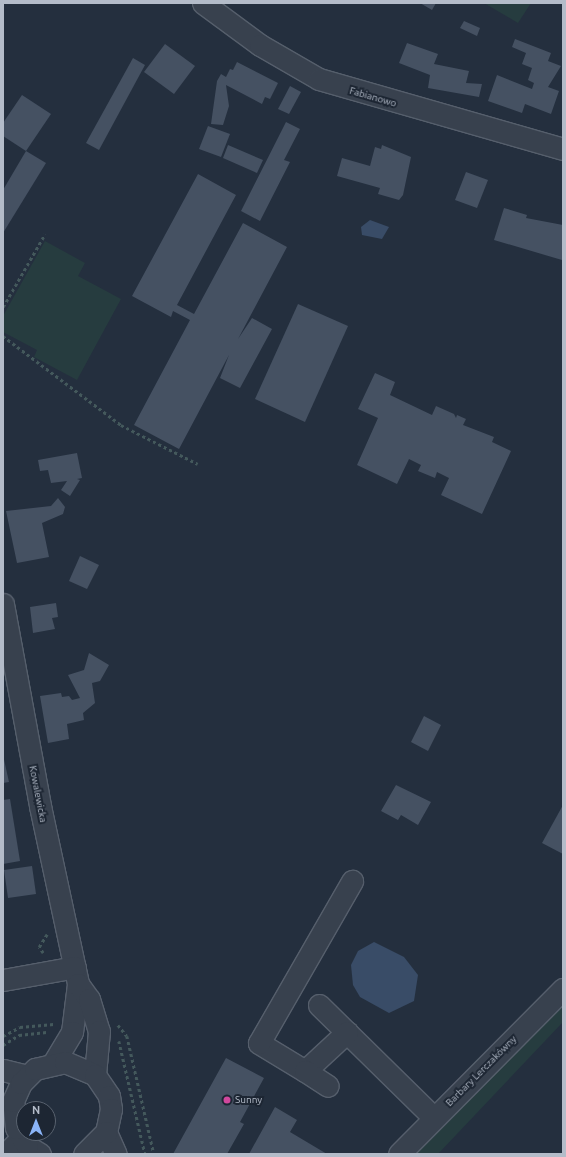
<!DOCTYPE html>
<html>
<head>
<meta charset="utf-8">
<style>
	body { margin:0 }
	#map { position:relative; width:566px; height:1157px; overflow:hidden; background:#242f3e; font-family:Ubuntu,sans-serif }
	div>[style] { position:absolute }
	[style*='--x'] { left:calc(var(--x)*1px); top:calc(var(--y)*1px); width:calc(var(--w)*1px); rotate:calc(var(--a)*1deg) }
	.green>* { inset:0; background:#263c3f }
	.water>* { inset:0; background:#394c67 }
	.building>* { inset:0; background:#455162 }
	.path>* { height:2.5px; margin-top:-1.25px; transform-origin:0; background:repeating-linear-gradient(90deg,#44595c 0 3px,transparent 0 6px) }
	.roads { filter:drop-shadow(1px 0 #565f6c) drop-shadow(-1px 0 #565f6c) drop-shadow(0 1px #565f6c) drop-shadow(0 -1px #565f6c) }
	.minor>* { height:21px; margin:-10.5px; padding:0 10.5px; transform-origin:10.5px; border-radius:10.5px; background:#38414e }
	.dots>* { width:11px; height:11px; translate:-50% -50%; box-sizing:border-box; border:2px solid #1d2633; border-radius:50% }
	span { translate:-50% -50%; white-space:nowrap; text-align:center; line-height:1.15; -webkit-text-stroke:4px #1d2633; paint-order:stroke }
	.street-label { font-size:10px; color:#b4bcc9 }
	.poi-label { font-size:10px; color:#b4bcc9 }
	.left { translate:0 -50%; text-align:left }
	.frame { position:absolute; inset:0; border:4px solid #b4bcc9; pointer-events:none }
	.north { position:absolute; left:16px; top:1101px; width:40px; height:40px; box-sizing:border-box; background:#1d2633; border:1px solid #59626f; border-radius:50%; rotate:0deg; font-size:11px; font-weight:700; line-height:16px; text-align:center; color:#b4bcc9 }
	.north::after { content:''; display:block; margin:auto; width:14px; height:18px; background:#8ab4f8; clip-path:polygon(50% 0,100% 100%,50% 72%,0 100%) }
</style>
</head>
<body>
<div id="map">
	<div class="green">
		<i style="clip-path:polygon(484px 3px,531px 3px,518px 23px)"></i>
		<i style="clip-path:polygon(45px 241px,85px 263px,78px 276px,121px 299px,77px 380px,34px 357px,37px 350px,3px 332px,3px 316px)"></i>
		<i style="clip-path:polygon(563px 1005px,563px 1022px,438px 1154px,416px 1154px)"></i>
	</div>
	<div class="water">
		<i style="clip-path:polygon(370px 220px,389px 227px,382px 239px,362px 235px,361px 227px)"></i>
		<i style="clip-path:polygon(374px 942px,404px 957px,418px 975px,414px 1001px,389px 1013px,360px 997px,353px 985px,351px 965px,358px 951px)"></i>
	</div>
	<div class="building">
		<i style="clip-path:polygon(420px 3px,436px 3px,432px 10px)"></i>
		<i style="clip-path:polygon(464px 21px,480px 28px,477px 36px,460px 28px)"></i>
		<i style="clip-path:polygon(515px 39px,551px 53px,548px 61px,561px 66px,548px 87px,559px 91px,551px 114px,525px 104px,522px 113px,488px 101px,497px 75px,532px 89px,534px 83px,528px 80px,532px 68px,522px 64px,526px 53px,512px 47px)"></i>
		<i style="clip-path:polygon(407px 43px,438px 54px,434px 64px,469px 71px,466px 83px,482px 84px,479px 97px,428px 88px,430px 75px,399px 63px)"></i>
		<i style="clip-path:polygon(165px 44px,195px 66px,174px 94px,144px 72px)"></i>
		<i style="clip-path:polygon(133px 58px,145px 65px,99px 150px,86px 143px)"></i>
		<i style="clip-path:polygon(237px 62px,278px 83px,270px 99px,265px 97px,262px 104px,226px 85px,229px 106px,223px 125px,211px 124px,217px 81px,221px 74px,226px 77px,230px 69px,233px 70px)"></i>
		<i style="clip-path:polygon(290px 86px,301px 92px,289px 114px,278px 109px)"></i>
		<i style="clip-path:polygon(22px 95px,51px 114px,26px 151px,3px 136px,3px 123px)"></i>
		<i style="clip-path:polygon(286px 122px,300px 129px,284px 160px,290px 162px,260px 221px,241px 211px)"></i>
		<i style="clip-path:polygon(208px 126px,230px 134px,221px 157px,199px 149px)"></i>
		<i style="clip-path:polygon(228px 145px,263px 160px,257px 173px,223px 158px)"></i>
		<i style="clip-path:polygon(382px 145px,411px 157px,403px 195px,399px 200px,378px 194px,380px 188px,337px 176px,342px 158px,370px 166px,375px 147px,381px 149px)"></i>
		<i style="clip-path:polygon(26px 151px,46px 163px,3px 233px,3px 190px)"></i>
		<i style="clip-path:polygon(466px 172px,488px 180px,477px 208px,455px 200px)"></i>
		<i style="clip-path:polygon(198px 174px,236px 195px,177px 305px,194px 314px,243px 223px,287px 247px,238px 339px,252px 318px,272px 329px,240px 388px,220px 378px,229px 355px,179px 449px,134px 425px,190px 320px,173px 311px,171px 317px,132px 296px)"></i>
		<i style="clip-path:polygon(504px 208px,527px 215px,526px 218px,563px 225px,562px 260px,494px 240px)"></i>
		<i style="clip-path:polygon(298px 304px,348px 326px,305px 422px,255px 399px)"></i>
		<i style="clip-path:polygon(375px 373px,395px 382px,390px 395px,432px 415px,436px 406px,454px 414px,456px 418px,457px 415px,466px 419px,463px 425px,494px 437px,492px 442px,511px 451px,482px 514px,441px 495px,449px 478px,437px 472px,435px 478px,418px 471px,421px 465px,409px 459px,397px 484px,357px 465px,378px 418px,358px 409px)"></i>
		<i style="clip-path:polygon(77px 453px,82px 478px,77px 479px,80px 480px,70px 496px,61px 490px,67px 481px,51px 483px,48px 470px,40px 471px,38px 460px)"></i>
		<i style="clip-path:polygon(58px 498px,65px 507px,63px 514px,42px 523px,49px 557px,17px 563px,6px 511px,51px 506px)"></i>
		<i style="clip-path:polygon(80px 556px,99px 565px,87px 589px,69px 581px)"></i>
		<i style="clip-path:polygon(56px 603px,58px 617px,52px 618px,55px 629px,33px 633px,30px 607px)"></i>
		<i style="clip-path:polygon(89px 653px,109px 665px,100px 681px,92px 683px,95px 703px,83px 713px,84px 720px,67px 724px,69px 739px,48px 743px,40px 696px,61px 693px,62px 697px,69px 696px,72px 700px,80px 698px,68px 675px,84px 670px)"></i>
		<i style="clip-path:polygon(424px 716px,441px 725px,428px 751px,411px 742px)"></i>
		<i style="clip-path:polygon(3px 755px,9px 782px,3px 783px)"></i>
		<i style="clip-path:polygon(396px 785px,431px 802px,418px 825px,401px 815px,398px 820px,381px 811px)"></i>
		<i style="clip-path:polygon(10px 799px,20px 861px,3px 864px,3px 800px)"></i>
		<i style="clip-path:polygon(563px 805px,563px 854px,542px 843px)"></i>
		<i style="clip-path:polygon(32px 866px,36px 894px,8px 898px,4px 870px)"></i>
		<i style="clip-path:polygon(226px 1058px,264px 1078px,240px 1122px,244px 1124px,227px 1154px,173px 1154px)"></i>
		<i style="clip-path:polygon(275px 1107px,297px 1120px,290px 1132px,327px 1154px,249px 1154px)"></i>
	</div>
	<div class="path">
		<i style="--x:3;--y:307;--w:84;--a:-60.1"></i>
		<i style="--x:3;--y:336;--w:148;--a:37"></i>
		<i style="--x:121;--y:425;--w:86;--a:26.9"></i>
		<i style="--x:43;--y:953;--w:7;--a:-124"></i>
		<i style="--x:39;--y:947;--w:15;--a:-58"></i>
		<i style="--x:118;--y:1025;--w:14;--a:51"></i>
		<i style="--x:127;--y:1036;--w:121;--a:77.1"></i>
		<i style="--x:3;--y:1036;--w:19;--a:-28"></i>
		<i style="--x:20;--y:1027;--w:34;--a:-5"></i>
		<i style="--x:119;--y:1041;--w:116;--a:77"></i>
		<i style="--x:3;--y:1045;--w:19;--a:-32"></i>
		<i style="--x:19;--y:1035;--w:30;--a:-6"></i>
	</div>
	<div class="roads">
		<div class="minor">
			<i style="--x:203;--y:3;--w:71;--a:36.4"></i>
			<i style="--x:260;--y:45;--w:68;--a:30"></i>
			<i style="--x:319;--y:79;--w:254;--a:16"></i>
			<i style="--x:3;--y:604;--w:205;--a:79.6"></i>
			<i style="--x:40;--y:806;--w:182;--a:77.9"></i>
			<i style="--x:78;--y:984;--w:48;--a:97.1"></i>
			<i style="--x:72;--y:1032;--w:35;--a:121"></i>
			<i style="--x:3;--y:980;--w:73;--a:-10.2"></i>
			<i style="--x:78;--y:984;--w:19;--a:54"></i>
			<i style="--x:89;--y:999;--w:34;--a:73"></i>
			<i style="--x:99;--y:1031;--w:44;--a:95.2"></i>
			<i style="--x:319;--y:1005;--w:161;--a:44.5"></i>
			<i style="--x:347;--y:1032;--w:57;--a:137.1"></i>
			<i style="--x:305;--y:1071;--w:54;--a:-148.7"></i>
			<i style="--x:259;--y:1043;--w:187;--a:-60.1"></i>
			<i style="--x:3;--y:1070;--w:25;--a:14"></i>
			<i style="--x:305;--y:1071;--w:27;--a:33"></i>
			<i style="--x:106;--y:1132;--w:24;--a:66"></i>
			<i style="--x:6;--y:1154;--w:22;--a:-47"></i>
			<i style="--x:40;--y:1154;--w:15;--a:-148"></i>
			<i style="--x:27;--y:1146;--w:21;--a:-121"></i>
			<i style="--x:16;--y:1128;--w:27;--a:-96"></i>
			<i style="--x:13;--y:1101;--w:20;--a:-66"></i>
			<i style="--x:21;--y:1083;--w:20;--a:-45"></i>
			<i style="--x:35;--y:1069;--w:31;--a:-13"></i>
			<i style="--x:65;--y:1062;--w:33;--a:23"></i>
			<i style="--x:95;--y:1075;--w:25;--a:56"></i>
			<i style="--x:109;--y:1096;--w:13;--a:81"></i>
			<i style="--x:111;--y:1109;--w:24;--a:102"></i>
			<i style="--x:106;--y:1132;--w:31;--a:135"></i>
			<i style="--x:399;--y:1154;--w:233;--a:-45.2"></i>
		</div>
	</div>
	<div class="dots">
		<i style="left:227px;top:1100px;background:#d1479c"></i>
	</div>
	<div class="street-label">
		<span style="left:373px;top:97px;rotate:16deg">Fabianowo</span>
		<span style="left:38px;top:794px;rotate:79deg">Kowalewicka</span>
		<span style="left:481px;top:1071px;rotate:-45deg">Barbary Lerczakówny</span>
	</div>
	<div class="poi-label">
		<span class="left" style="left:235px;top:1100px">Sunny</span>
	</div>
	<div class="frame"></div>
	<div class="north">N</div>
</div>
</body>
</html>
